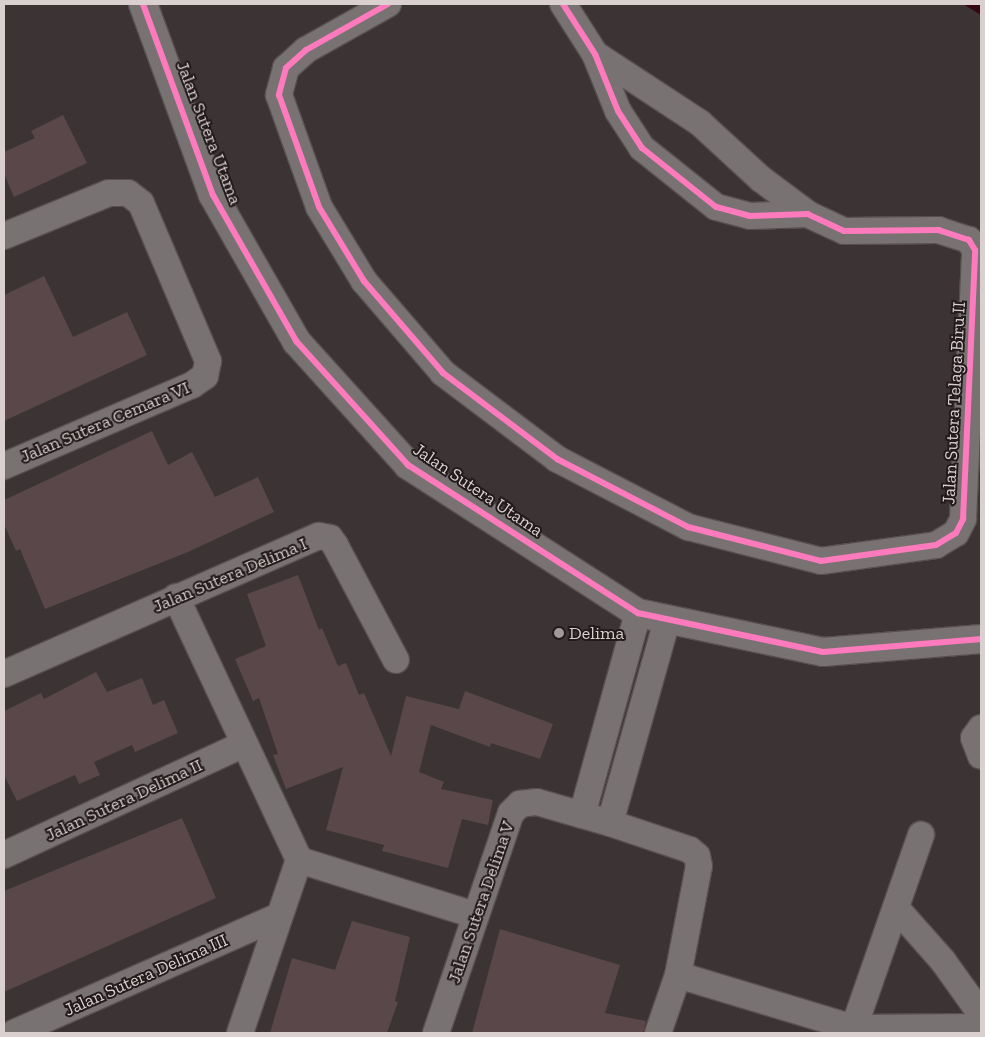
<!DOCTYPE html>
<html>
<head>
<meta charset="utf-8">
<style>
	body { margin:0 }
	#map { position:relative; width:985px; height:1037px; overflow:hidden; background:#3c3434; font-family:"Zilla Slab",serif }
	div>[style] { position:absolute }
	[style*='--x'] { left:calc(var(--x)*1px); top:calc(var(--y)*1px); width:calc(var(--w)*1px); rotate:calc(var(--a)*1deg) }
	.water>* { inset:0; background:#360612 }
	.building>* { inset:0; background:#594749 }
	.roads { filter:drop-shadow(1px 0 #585050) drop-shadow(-1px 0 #585050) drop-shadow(0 1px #585050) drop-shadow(0 -1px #585050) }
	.street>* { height:26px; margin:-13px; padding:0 13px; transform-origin:13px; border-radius:13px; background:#797272 }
	.secondary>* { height:28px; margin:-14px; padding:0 14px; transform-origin:14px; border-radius:14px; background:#797272 }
	.cycleway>* { height:6px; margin:-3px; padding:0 3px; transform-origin:3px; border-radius:3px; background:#fd7abc }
	.dots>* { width:14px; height:14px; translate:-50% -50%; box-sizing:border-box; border:2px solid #221a1b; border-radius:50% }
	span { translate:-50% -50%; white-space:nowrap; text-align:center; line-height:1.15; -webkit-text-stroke:4px #221a1b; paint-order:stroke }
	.street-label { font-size:18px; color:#dbd0d0 }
	.poi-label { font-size:18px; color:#dbd0d0 }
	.left { translate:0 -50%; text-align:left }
	.frame { position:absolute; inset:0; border:5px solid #dbd0d0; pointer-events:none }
</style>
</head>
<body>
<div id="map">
	<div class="water">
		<i style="clip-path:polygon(963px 4px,981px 4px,981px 15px)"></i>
	</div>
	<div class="building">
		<i style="clip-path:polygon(63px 115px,87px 163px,14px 197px,4px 174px,4px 152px,35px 138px,31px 131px)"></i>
		<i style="clip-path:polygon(44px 276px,73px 337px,127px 312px,147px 355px,4px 421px,4px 295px)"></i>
		<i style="clip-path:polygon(152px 431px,168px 465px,192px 452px,215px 497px,258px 477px,274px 512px,188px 552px,45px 609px,20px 549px,16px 551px,4px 524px,4px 500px)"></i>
		<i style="clip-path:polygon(298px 575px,319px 630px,322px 628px,338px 666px,346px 663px,359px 695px,364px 693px,391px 756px,406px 696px,459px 709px,465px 691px,553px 724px,540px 759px,491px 743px,490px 747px,431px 725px,419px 772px,444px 782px,441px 789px,493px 800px,488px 825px,462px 819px,448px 868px,382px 851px,384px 845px,326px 830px,343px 767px,286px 789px,273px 755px,278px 754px,259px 698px,253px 701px,235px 659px,266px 646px,247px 594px)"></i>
		<i style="clip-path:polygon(96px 672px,107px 692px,142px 678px,153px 705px,164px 700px,178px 733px,135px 752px,132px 745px,94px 762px,100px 775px,79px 784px,75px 775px,17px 801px,4px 775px,4px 711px,41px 693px,44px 699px)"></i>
		<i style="clip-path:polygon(182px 818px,216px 898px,4px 992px,4px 891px)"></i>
		<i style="clip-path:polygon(352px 921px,410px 937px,395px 1001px,398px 1002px,387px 1033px,270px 1033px,292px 958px,335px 970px)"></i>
		<i style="clip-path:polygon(500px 929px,620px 965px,605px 1013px,646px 1021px,643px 1033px,472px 1033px)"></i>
	</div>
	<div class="roads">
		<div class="street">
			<i style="--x:388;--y:4;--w:94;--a:150.7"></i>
			<i style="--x:306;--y:50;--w:27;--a:138"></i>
			<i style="--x:286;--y:68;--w:28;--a:105"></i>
			<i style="--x:279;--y:95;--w:119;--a:70.3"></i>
			<i style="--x:319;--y:207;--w:87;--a:58.7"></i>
			<i style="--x:364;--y:281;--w:121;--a:49.3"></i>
			<i style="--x:443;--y:373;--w:143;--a:37"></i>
			<i style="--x:557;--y:459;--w:148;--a:27.4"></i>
			<i style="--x:688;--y:527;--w:137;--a:14.3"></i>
			<i style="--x:821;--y:561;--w:116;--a:-7.9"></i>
			<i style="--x:936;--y:545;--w:23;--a:-31"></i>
			<i style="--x:956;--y:533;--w:16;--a:-63"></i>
			<i style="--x:963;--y:519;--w:269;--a:-87.4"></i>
			<i style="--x:975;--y:250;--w:12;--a:-121"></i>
			<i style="--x:969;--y:240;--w:32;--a:-162"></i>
			<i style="--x:939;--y:230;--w:95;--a:179.4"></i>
			<i style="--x:844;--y:231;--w:40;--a:-155"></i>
			<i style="--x:808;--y:214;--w:58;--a:178"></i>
			<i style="--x:750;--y:216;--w:35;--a:-165"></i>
			<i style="--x:716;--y:207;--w:95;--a:-141.4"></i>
			<i style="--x:642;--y:148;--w:44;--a:-123"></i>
			<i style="--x:618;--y:111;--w:61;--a:-112"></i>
			<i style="--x:595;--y:54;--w:59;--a:-122.6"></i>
			<i style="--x:595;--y:54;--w:126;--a:33.3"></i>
			<i style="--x:700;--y:123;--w:83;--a:42.6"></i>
			<i style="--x:761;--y:179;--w:59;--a:36.7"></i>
			<i style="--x:4;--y:236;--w:113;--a:-22.3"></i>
			<i style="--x:109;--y:193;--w:19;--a:0"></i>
			<i style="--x:128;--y:193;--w:16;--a:38"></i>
			<i style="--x:141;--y:203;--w:172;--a:67"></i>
			<i style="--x:208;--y:361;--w:15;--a:101"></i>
			<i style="--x:205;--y:376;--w:16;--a:145"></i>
			<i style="--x:192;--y:385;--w:205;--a:156.7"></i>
			<i style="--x:176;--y:597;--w:290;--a:64.9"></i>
			<i style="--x:299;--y:860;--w:184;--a:17.4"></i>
			<i style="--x:4;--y:674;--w:344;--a:-23.7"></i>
			<i style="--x:319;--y:536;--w:11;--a:10"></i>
			<i style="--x:330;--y:538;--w:9;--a:54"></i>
			<i style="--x:335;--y:545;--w:130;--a:62.1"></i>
			<i style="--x:981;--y:728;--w:12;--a:125"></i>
			<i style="--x:974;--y:738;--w:19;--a:69"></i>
			<i style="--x:582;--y:815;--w:210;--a:-74.5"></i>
			<i style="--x:610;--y:823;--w:211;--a:-74.3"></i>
			<i style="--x:4;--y:855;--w:264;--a:-24.8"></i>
			<i style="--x:897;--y:909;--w:69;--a:48.5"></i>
			<i style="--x:943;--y:961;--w:65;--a:54.4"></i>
			<i style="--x:678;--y:975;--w:183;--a:16.8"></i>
			<i style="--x:853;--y:1028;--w:128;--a:-0.4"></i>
			<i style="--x:14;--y:1033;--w:287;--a:-23.8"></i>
			<i style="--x:240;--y:1033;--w:183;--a:-71.2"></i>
			<i style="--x:436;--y:1033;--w:232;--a:-71.2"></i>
			<i style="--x:511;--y:813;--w:13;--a:-45"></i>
			<i style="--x:520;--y:804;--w:17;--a:-7"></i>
			<i style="--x:537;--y:802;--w:76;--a:16"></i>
			<i style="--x:610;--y:823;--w:84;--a:18.6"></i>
			<i style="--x:690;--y:850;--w:9;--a:41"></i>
			<i style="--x:697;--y:856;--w:10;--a:79"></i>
			<i style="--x:699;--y:866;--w:111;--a:100.9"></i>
			<i style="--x:678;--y:975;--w:61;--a:109"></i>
			<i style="--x:852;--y:1033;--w:210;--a:-70.8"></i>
		</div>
		<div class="secondary">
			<i style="--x:143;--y:4;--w:203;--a:69.9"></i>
			<i style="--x:213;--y:195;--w:169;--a:60.3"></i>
			<i style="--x:297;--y:342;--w:166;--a:47.9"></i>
			<i style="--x:408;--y:465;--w:274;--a:32.8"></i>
			<i style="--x:638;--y:613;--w:189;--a:11.9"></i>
			<i style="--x:823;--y:652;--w:159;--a:-4.7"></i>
		</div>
	</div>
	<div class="cycleway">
		<i style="--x:143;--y:4;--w:203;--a:69.9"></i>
		<i style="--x:213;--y:195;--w:169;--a:60.3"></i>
		<i style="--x:297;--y:342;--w:166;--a:47.9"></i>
		<i style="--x:408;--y:465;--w:274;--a:32.8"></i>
		<i style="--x:638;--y:613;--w:189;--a:11.9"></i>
		<i style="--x:823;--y:652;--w:159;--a:-4.7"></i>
		<i style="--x:388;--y:4;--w:94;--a:150.7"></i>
		<i style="--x:306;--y:50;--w:27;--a:138"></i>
		<i style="--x:286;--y:68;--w:28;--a:105"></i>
		<i style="--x:279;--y:95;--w:119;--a:70.3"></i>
		<i style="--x:319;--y:207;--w:87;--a:58.7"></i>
		<i style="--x:364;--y:281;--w:121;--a:49.3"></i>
		<i style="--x:443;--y:373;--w:143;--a:37"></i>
		<i style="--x:557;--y:459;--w:148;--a:27.4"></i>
		<i style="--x:688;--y:527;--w:137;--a:14.3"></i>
		<i style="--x:821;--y:561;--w:116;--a:-7.9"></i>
		<i style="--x:936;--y:545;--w:23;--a:-31"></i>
		<i style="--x:956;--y:533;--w:16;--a:-63"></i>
		<i style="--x:963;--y:519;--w:269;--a:-87.4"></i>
		<i style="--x:975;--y:250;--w:12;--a:-121"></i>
		<i style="--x:969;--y:240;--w:32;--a:-162"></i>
		<i style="--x:939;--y:230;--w:95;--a:179.4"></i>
		<i style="--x:844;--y:231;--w:40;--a:-155"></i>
		<i style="--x:808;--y:214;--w:58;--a:178"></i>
		<i style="--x:750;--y:216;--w:35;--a:-165"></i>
		<i style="--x:716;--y:207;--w:95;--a:-141.4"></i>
		<i style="--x:642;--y:148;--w:44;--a:-123"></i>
		<i style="--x:618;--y:111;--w:61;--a:-112"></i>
		<i style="--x:595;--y:54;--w:59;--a:-122.6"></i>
	</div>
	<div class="dots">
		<i style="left:559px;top:633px;background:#a39999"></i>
	</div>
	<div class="street-label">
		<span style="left:209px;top:133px;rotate:69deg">Jalan Sutera Utama</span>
		<span style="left:954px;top:403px;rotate:-87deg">Jalan Sutera Telaga Biru II</span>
		<span style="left:105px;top:422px;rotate:-23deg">Jalan Sutera Cemara VI</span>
		<span style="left:478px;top:490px;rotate:34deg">Jalan Sutera Utama</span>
		<span style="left:230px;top:575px;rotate:-23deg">Jalan Sutera Delima I</span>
		<span style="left:124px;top:800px;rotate:-25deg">Jalan Sutera Delima II</span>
		<span style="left:481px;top:902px;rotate:-71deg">Jalan Sutera Delima V</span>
		<span style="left:146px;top:975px;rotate:-24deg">Jalan Sutera Delima III</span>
	</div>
	<div class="poi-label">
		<span class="left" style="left:569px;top:633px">Delima</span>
	</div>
	<div class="frame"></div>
</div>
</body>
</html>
